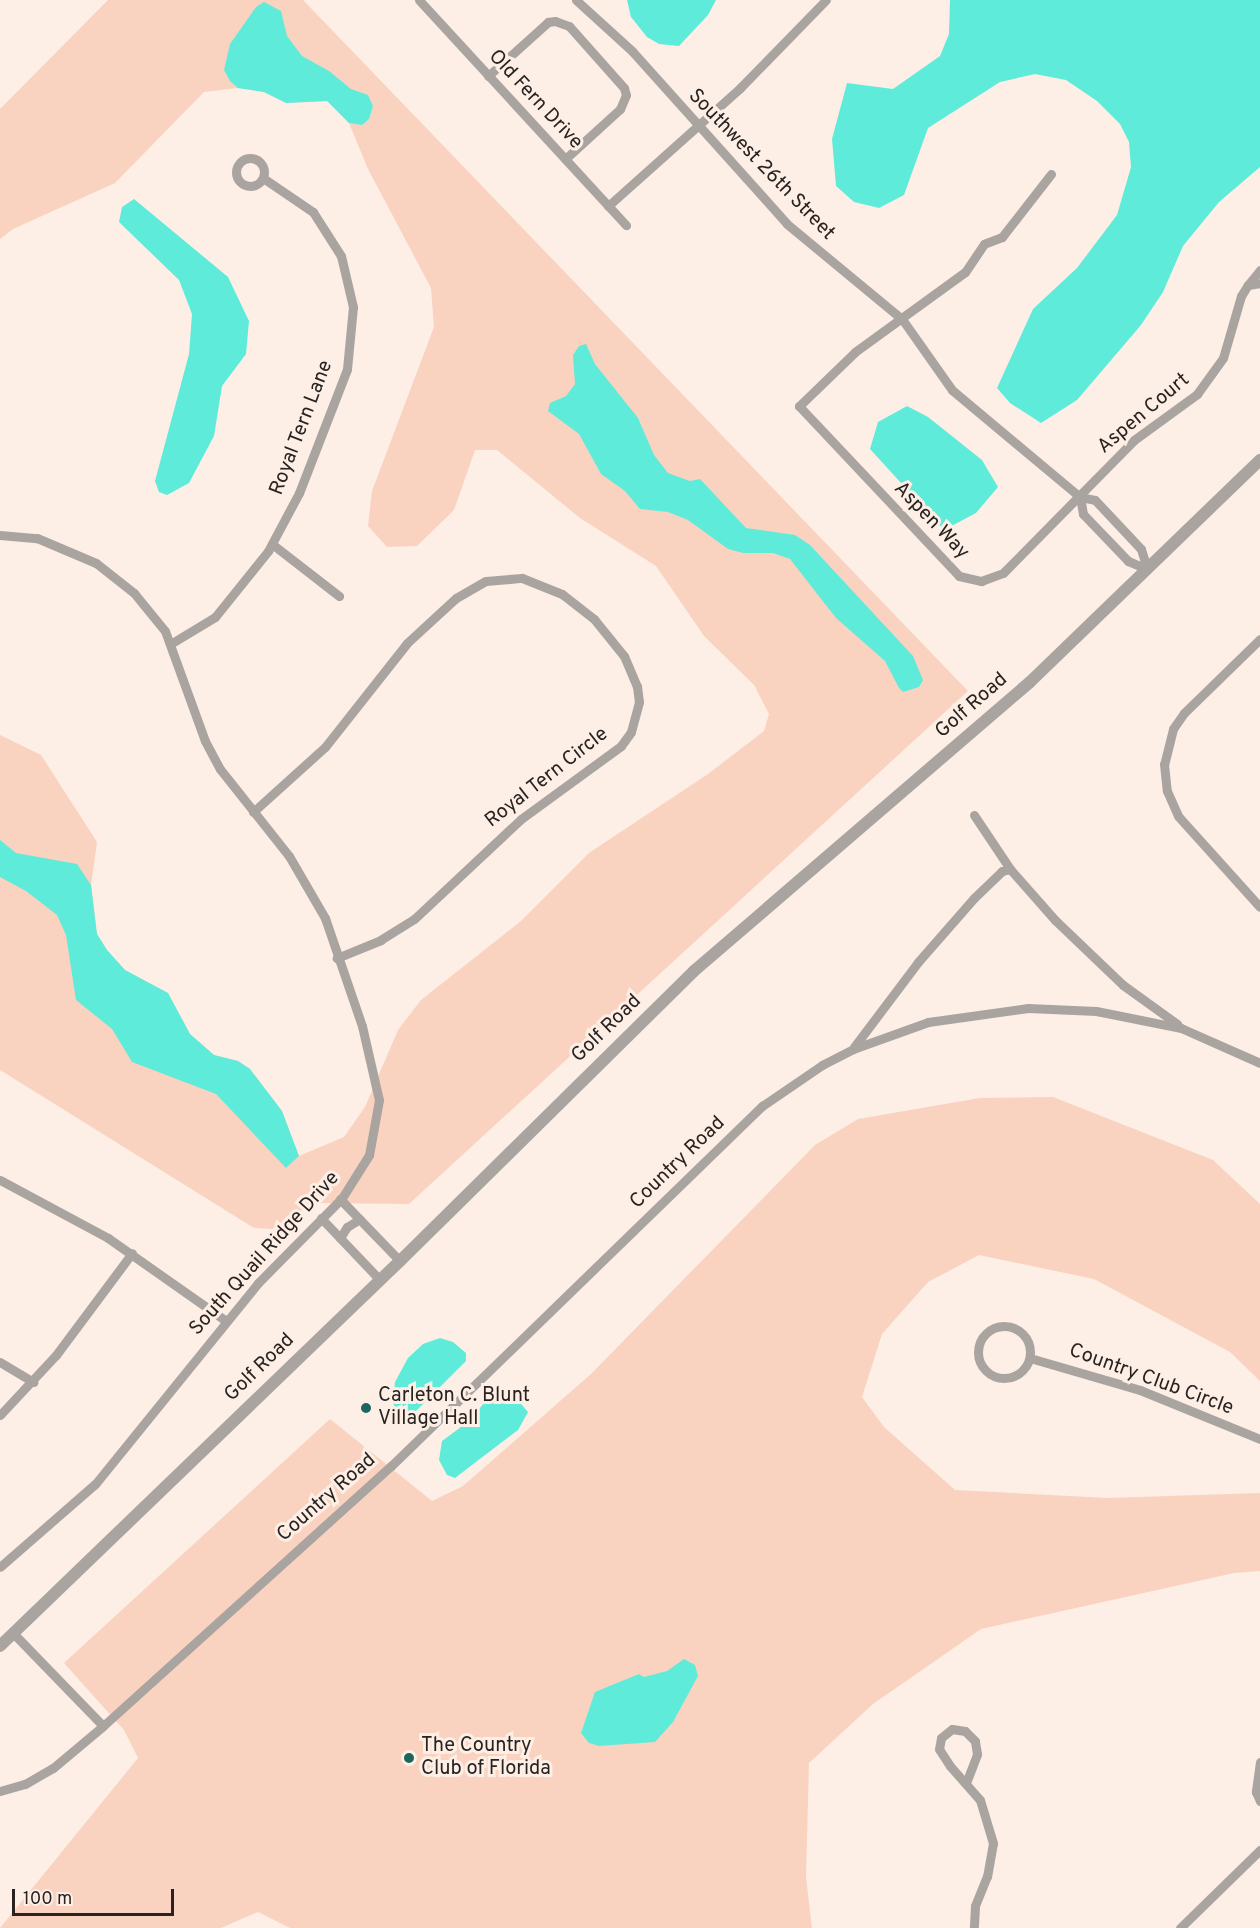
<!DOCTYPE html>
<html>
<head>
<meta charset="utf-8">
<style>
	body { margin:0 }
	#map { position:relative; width:1260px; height:1928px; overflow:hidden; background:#fdeee6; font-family:Overpass,sans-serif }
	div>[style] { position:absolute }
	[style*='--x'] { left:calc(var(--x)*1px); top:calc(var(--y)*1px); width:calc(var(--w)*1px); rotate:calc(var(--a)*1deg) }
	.green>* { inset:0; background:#f9d3bf }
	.water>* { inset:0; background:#5febda }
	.minor>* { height:9px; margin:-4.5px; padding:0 4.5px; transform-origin:4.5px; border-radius:4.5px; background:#aaa4a1 }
	.minor>.ring { margin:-4.5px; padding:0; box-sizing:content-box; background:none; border:9px solid #aaa4a1; border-radius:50% }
	.tertiary>* { height:12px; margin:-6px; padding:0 6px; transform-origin:6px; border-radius:6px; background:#aaa4a1 }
	.dots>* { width:16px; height:16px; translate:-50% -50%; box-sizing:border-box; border:3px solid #fdeee6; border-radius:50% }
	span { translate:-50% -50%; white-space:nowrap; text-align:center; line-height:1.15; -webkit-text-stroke:6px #fdeee6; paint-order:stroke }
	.street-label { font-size:20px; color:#282320 }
	.poi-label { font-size:20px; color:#282320 }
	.left { translate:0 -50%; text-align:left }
	.scale { position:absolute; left:12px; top:1889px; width:162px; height:27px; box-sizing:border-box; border:3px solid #282320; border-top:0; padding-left:8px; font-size:18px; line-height:21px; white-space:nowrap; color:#282320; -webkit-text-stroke:4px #fdeee6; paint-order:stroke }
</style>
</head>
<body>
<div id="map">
	<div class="green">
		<i style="clip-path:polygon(108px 0,303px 0,968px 691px,409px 1204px,314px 1203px,272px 1229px,254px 1228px,0 1070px,0 735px,41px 755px,97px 842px,91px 885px,97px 934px,107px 950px,125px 970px,168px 993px,190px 1034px,214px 1055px,238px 1061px,250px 1069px,282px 1111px,299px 1156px,344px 1137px,365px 1107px,398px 1030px,421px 1000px,521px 921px,589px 853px,708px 774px,764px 731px,769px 714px,754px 685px,704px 636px,656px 566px,580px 518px,497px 450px,475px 450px,454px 510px,417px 546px,387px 547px,368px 526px,372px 491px,434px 327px,431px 288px,368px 169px,349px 123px,328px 101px,286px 103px,264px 92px,238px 88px,204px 92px,115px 183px,13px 229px,0 239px,0 109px)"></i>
		<i style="clip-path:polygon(1053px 1097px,1213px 1160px,1260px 1204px,1260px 1381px,1230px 1352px,1094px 1279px,979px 1255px,928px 1282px,882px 1334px,862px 1397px,884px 1427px,955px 1490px,1108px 1498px,1260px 1493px,1260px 1571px,1234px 1573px,981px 1629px,873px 1704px,809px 1763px,806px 1877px,812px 1928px,290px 1928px,258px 1912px,221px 1928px,0 1928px,138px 1758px,124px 1730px,64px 1663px,330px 1419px,432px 1501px,463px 1486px,591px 1374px,815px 1145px,858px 1119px,980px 1098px)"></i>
	</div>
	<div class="water">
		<i style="clip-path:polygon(627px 0,716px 0,708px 15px,679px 46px,659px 44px,647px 37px,631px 17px)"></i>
		<i style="clip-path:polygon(950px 0,1260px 0,1260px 167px,1219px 202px,1183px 246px,1163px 292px,1141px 325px,1077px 400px,1041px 423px,1010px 403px,997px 388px,1033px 309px,1077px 268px,1117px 215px,1131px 167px,1129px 142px,1120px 124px,1097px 101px,1066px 80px,1035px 74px,1000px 82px,928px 128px,904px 195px,879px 208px,854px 202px,836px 186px,832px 139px,847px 83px,893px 89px,940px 56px,949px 34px)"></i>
		<i style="clip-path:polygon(264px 2px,281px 11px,287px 36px,302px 56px,329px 71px,351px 89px,368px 95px,373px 106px,369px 119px,362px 125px,349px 123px,327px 101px,286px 103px,264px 92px,238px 88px,230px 81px,224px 70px,230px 44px,256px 7px)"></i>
		<i style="clip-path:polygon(134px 199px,228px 277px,249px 321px,246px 354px,222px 386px,214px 436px,189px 483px,167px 495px,159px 492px,155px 481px,189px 354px,192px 314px,179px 280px,119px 222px,122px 207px)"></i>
		<i style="clip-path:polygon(586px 344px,595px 364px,638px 418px,654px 455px,668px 473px,690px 481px,700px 479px,746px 528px,795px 535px,810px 545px,913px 656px,923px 680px,919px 687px,903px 692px,899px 688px,885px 661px,836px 618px,790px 559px,773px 553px,743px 553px,728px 549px,688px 520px,668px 512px,640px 509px,625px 491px,601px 474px,579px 434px,548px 411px,550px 403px,566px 396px,575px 384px,573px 355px,579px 346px)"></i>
		<i style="clip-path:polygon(907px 406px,928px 417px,982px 460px,998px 487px,976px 513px,944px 530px,870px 449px,878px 422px)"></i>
		<i style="clip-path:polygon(0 840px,16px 853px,77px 864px,91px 885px,97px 934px,107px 950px,125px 970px,168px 993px,190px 1034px,214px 1055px,238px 1061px,250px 1069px,282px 1111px,299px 1156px,286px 1168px,216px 1094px,132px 1062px,112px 1029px,76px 1000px,66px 935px,57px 915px,26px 891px,0 877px)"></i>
		<i style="clip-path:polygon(440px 1338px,453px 1342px,466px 1353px,466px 1361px,407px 1420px,400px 1418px,393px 1403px,395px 1382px,408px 1358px,423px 1344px)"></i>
		<i style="clip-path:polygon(502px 1395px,515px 1397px,528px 1412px,518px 1430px,455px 1478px,447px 1475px,439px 1460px,442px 1441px,469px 1421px,484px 1403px)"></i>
		<i style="clip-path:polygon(684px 1659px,695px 1665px,698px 1676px,673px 1722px,655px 1742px,599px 1746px,589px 1743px,581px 1733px,595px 1692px,639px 1674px,644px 1677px,667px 1671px)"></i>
	</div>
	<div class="minor">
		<i style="--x:419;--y:0;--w:306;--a:47.4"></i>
		<i style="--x:576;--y:0;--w:76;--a:42.3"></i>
		<i style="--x:632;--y:51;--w:232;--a:48.1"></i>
		<i style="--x:787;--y:224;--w:149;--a:39.6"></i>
		<i style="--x:902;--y:319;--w:87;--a:54.8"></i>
		<i style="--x:952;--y:390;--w:167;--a:39.9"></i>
		<i style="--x:1080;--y:497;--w:15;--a:11"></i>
		<i style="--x:1095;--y:500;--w:67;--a:46.8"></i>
		<i style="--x:1141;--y:549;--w:21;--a:73"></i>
		<i style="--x:488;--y:76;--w:81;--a:-42"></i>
		<i style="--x:548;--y:22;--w:7;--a:-8"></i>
		<i style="--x:555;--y:21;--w:15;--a:20"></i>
		<i style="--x:569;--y:26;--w:83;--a:48.4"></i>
		<i style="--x:624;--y:88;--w:7;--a:74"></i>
		<i style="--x:626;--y:95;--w:15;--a:113"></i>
		<i style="--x:620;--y:109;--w:74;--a:137.7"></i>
		<i class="ring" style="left:236px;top:158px;width:19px;height:19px"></i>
		<i style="--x:1051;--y:174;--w:80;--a:127.9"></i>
		<i style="--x:1002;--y:237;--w:19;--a:159"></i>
		<i style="--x:984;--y:244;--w:34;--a:124"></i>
		<i style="--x:965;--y:272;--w:136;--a:144"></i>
		<i style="--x:855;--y:352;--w:78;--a:136"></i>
		<i style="--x:799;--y:406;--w:233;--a:46.7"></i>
		<i style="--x:959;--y:576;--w:23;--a:13"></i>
		<i style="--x:981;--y:581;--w:23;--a:-20"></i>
		<i style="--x:1003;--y:573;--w:187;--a:-45.4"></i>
		<i style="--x:1134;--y:440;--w:78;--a:-36.1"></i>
		<i style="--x:1197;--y:394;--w:44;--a:-54.2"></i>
		<i style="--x:1223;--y:358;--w:65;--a:-73.8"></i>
		<i style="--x:1241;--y:296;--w:13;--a:-58"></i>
		<i style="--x:608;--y:206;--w:177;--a:-41.8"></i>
		<i style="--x:740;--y:88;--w:123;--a:-45.7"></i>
		<i style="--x:1260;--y:270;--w:19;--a:129"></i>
		<i style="--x:1248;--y:285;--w:12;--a:-9"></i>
		<i style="--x:1080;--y:497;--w:17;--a:80"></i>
		<i style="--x:1083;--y:514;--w:65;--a:46.2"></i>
		<i style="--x:1128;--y:561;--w:21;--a:23"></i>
		<i style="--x:0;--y:535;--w:37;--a:5"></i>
		<i style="--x:37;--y:538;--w:64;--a:23"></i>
		<i style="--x:96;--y:563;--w:48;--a:38.3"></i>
		<i style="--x:134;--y:593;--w:49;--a:50.8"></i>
		<i style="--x:165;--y:631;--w:117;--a:70"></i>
		<i style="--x:205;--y:741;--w:32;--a:62"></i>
		<i style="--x:220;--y:769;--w:111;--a:51.6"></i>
		<i style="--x:289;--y:856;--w:72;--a:59.9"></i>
		<i style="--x:325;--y:918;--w:114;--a:71.1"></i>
		<i style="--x:362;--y:1026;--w:76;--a:77.1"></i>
		<i style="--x:379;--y:1100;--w:56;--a:100.3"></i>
		<i style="--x:369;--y:1155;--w:51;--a:122.1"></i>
		<i style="--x:342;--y:1198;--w:120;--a:134.7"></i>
		<i style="--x:258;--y:1283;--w:259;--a:129"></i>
		<i style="--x:95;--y:1484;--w:126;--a:138.9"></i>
		<i style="--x:272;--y:544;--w:85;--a:37.8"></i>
		<i style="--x:1260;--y:639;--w:106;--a:135.8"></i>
		<i style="--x:1184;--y:713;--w:19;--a:125"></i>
		<i style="--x:1173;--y:729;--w:36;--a:104"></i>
		<i style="--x:1164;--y:764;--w:27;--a:84"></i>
		<i style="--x:1167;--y:791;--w:27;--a:66"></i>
		<i style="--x:1178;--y:816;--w:122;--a:48"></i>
		<i style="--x:172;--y:643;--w:50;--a:-31.2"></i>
		<i style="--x:215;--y:617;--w:85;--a:-51.2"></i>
		<i style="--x:268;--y:551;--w:66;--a:-61.9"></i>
		<i style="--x:299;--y:493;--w:133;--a:-68.8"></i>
		<i style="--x:347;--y:369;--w:62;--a:-84.5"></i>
		<i style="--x:353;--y:307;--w:52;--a:-103.2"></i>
		<i style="--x:341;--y:256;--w:52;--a:-122.5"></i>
		<i style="--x:313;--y:212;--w:60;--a:-145.8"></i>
		<i style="--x:253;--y:812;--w:97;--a:-42.1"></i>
		<i style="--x:325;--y:747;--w:132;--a:-51.7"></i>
		<i style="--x:407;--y:643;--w:67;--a:-42.6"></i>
		<i style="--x:456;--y:598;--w:34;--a:-30"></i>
		<i style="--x:486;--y:581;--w:36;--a:-5"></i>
		<i style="--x:522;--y:578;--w:43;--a:21.8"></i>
		<i style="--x:562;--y:594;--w:41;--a:38"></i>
		<i style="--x:594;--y:619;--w:48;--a:51"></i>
		<i style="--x:624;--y:656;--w:33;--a:67"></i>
		<i style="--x:637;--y:686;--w:16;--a:83"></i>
		<i style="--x:639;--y:702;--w:31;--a:105"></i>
		<i style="--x:631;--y:732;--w:17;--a:126"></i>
		<i style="--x:621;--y:746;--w:124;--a:143.9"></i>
		<i style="--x:521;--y:819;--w:146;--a:136.9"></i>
		<i style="--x:414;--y:919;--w:39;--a:148"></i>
		<i style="--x:381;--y:940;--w:48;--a:157.8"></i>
		<i style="--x:974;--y:815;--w:65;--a:56.3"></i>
		<i style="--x:1010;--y:869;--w:68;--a:48.6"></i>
		<i style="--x:1055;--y:920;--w:94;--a:43.7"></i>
		<i style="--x:1123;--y:985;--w:67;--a:35.8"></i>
		<i style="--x:854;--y:1047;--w:106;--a:-53"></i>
		<i style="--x:918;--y:962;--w:85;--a:-48.8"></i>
		<i style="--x:974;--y:898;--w:39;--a:-44"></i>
		<i style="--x:1002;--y:871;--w:8;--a:-14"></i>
		<i style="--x:0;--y:1180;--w:123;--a:28.2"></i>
		<i style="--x:108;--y:1238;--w:144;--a:35.1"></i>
		<i style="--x:340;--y:1199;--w:86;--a:45.9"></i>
		<i style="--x:321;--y:1218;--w:86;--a:46.4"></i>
		<i style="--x:340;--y:1238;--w:13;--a:-58"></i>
		<i style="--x:347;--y:1227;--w:15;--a:-32"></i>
		<i class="ring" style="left:978px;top:1326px;width:43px;height:43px"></i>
		<i style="--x:1030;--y:1358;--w:115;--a:16.2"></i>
		<i style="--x:1140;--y:1390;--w:130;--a:22.2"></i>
		<i style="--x:0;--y:1362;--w:39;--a:31"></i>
		<i style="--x:0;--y:1415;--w:82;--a:-47"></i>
		<i style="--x:56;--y:1355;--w:127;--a:-53.3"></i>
		<i style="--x:13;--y:1633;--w:129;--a:45.9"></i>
		<i style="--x:1260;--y:1762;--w:30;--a:98"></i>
		<i style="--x:1256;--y:1792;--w:10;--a:66"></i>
		<i style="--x:966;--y:1783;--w:31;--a:-69"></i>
		<i style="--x:977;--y:1754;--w:13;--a:-99"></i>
		<i style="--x:975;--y:1741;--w:14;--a:-135"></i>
		<i style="--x:965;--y:1731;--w:13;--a:-171"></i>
		<i style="--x:952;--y:1729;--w:14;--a:141"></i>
		<i style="--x:941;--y:1738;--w:11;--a:100"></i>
		<i style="--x:939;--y:1749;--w:20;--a:57"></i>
		<i style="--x:950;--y:1766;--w:45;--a:48.6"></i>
		<i style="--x:980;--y:1800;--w:45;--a:73.2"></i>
		<i style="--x:993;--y:1843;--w:34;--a:100"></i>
		<i style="--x:987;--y:1876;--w:32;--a:112"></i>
		<i style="--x:975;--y:1906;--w:22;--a:93"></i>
		<i style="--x:0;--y:1791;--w:26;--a:-16"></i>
		<i style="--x:25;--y:1784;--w:32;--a:-30"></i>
		<i style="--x:53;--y:1768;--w:65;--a:-40"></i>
		<i style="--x:103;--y:1726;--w:388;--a:-42.1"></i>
		<i style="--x:391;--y:1466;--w:517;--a:-44.14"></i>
		<i style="--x:762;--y:1106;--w:73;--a:-34.3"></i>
		<i style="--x:822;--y:1065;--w:35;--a:-27"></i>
		<i style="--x:853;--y:1049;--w:80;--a:-19.8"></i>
		<i style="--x:928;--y:1022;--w:101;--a:-8"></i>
		<i style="--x:1028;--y:1008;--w:68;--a:2.5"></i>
		<i style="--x:1096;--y:1011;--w:87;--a:11.3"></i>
		<i style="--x:1181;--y:1028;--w:86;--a:23.9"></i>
		<i style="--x:1180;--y:1928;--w:112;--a:-44.3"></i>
	</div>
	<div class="tertiary">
		<i style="--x:0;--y:1646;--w:555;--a:-43.91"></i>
		<i style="--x:400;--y:1261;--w:413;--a:-44.6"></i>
		<i style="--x:694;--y:971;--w:443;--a:-40.7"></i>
		<i style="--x:1030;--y:682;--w:320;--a:-44"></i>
	</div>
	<div class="dots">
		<i style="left:366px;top:1408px;background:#1c665e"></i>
		<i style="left:409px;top:1758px;background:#1c665e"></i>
	</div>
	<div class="street-label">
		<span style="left:535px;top:100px;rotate:47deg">Old Fern Drive</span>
		<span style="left:761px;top:165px;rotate:46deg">Southwest 26th Street</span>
		<span style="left:1144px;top:414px;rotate:-40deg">Aspen Court</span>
		<span style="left:302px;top:428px;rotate:-69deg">Royal Tern Lane</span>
		<span style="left:931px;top:521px;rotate:46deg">Aspen Way</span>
		<span style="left:972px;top:706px;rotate:-41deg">Golf Road</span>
		<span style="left:547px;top:778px;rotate:-38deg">Royal Tern Circle</span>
		<span style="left:607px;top:1029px;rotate:-44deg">Golf Road</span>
		<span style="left:678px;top:1163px;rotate:-44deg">Country Road</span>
		<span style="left:265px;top:1254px;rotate:-48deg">South Quail Ridge Drive</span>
		<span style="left:260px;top:1368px;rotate:-44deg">Golf Road</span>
		<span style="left:1151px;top:1380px;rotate:20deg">Country Club Circle</span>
		<span style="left:327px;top:1498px;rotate:-41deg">Country Road</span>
	</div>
	<div class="poi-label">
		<span class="left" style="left:378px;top:1408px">Carleton C. Blunt<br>Village Hall</span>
		<span class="left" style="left:421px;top:1758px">The Country<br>Club of Florida</span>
	</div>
	<div class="scale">100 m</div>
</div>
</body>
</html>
